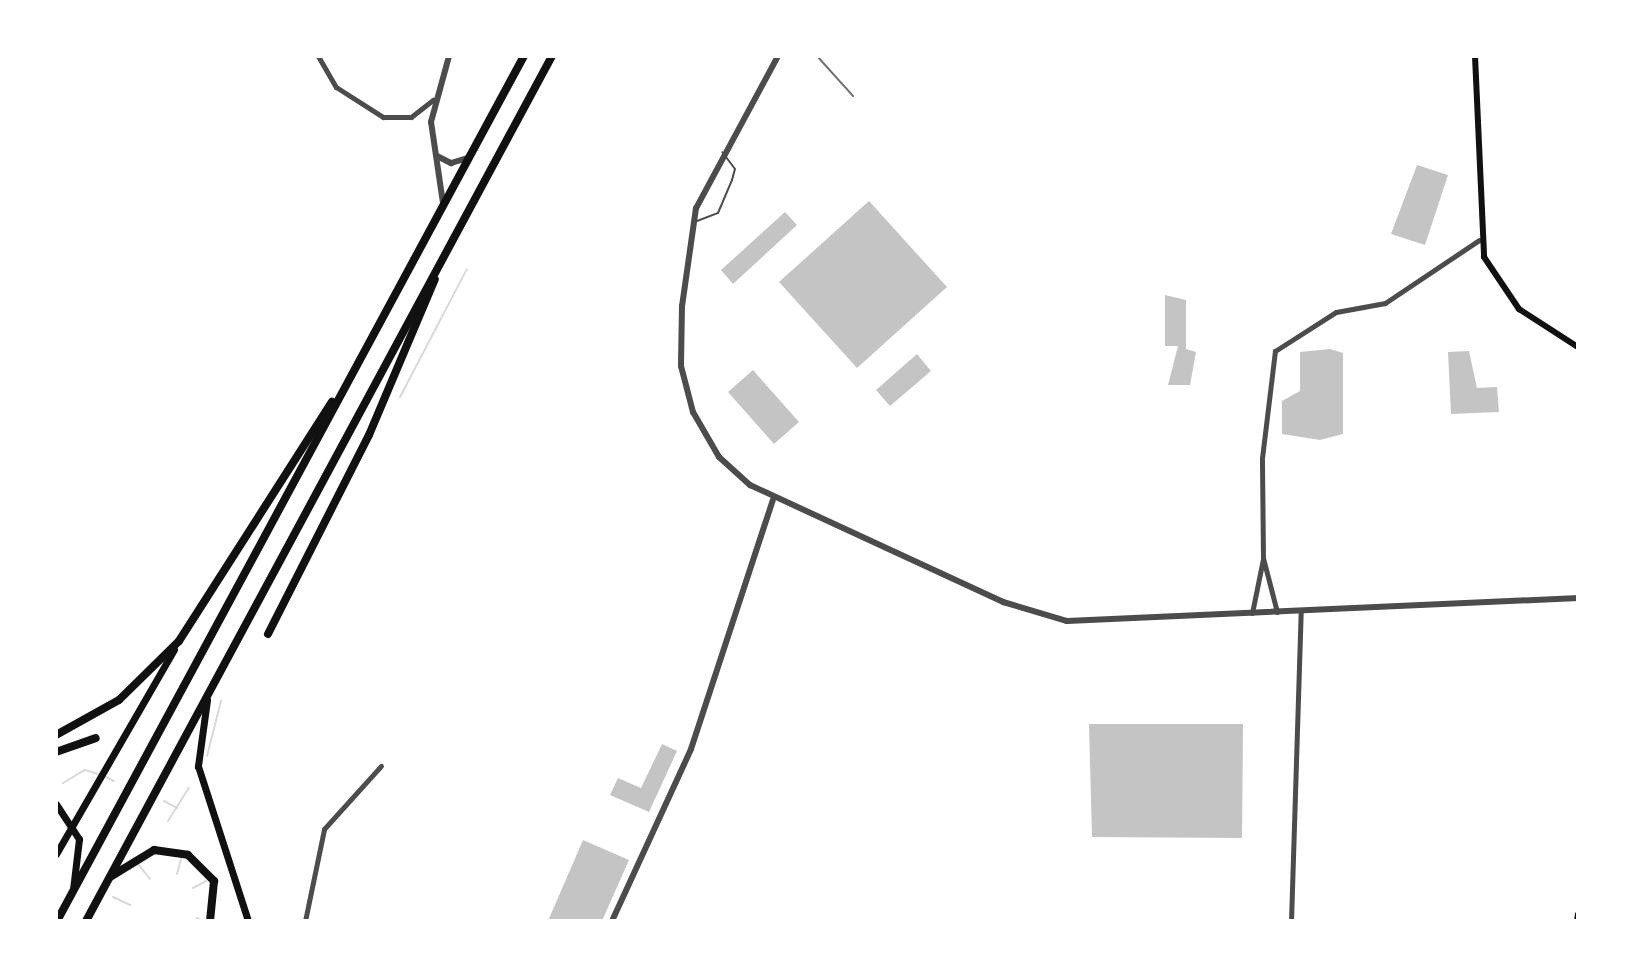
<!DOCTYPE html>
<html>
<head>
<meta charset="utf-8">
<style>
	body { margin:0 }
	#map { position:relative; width:1634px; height:977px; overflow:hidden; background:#fff; font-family:Overpass,sans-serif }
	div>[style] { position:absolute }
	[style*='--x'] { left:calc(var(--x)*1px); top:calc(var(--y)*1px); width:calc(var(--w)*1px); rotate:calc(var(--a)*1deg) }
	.stream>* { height:2px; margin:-1px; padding:0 1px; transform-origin:1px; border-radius:1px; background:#d9d9d9 }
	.building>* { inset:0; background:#c4c4c4 }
	.service>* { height:2px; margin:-1px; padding:0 1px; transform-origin:1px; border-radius:1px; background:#4c4c4c }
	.minor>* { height:5px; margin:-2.5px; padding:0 2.5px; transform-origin:2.5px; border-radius:2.5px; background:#4c4c4c }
	.tertiary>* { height:6px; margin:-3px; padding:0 3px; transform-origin:3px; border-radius:3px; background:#4c4c4c }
	.secondary>* { height:6px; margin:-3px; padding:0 3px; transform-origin:3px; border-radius:3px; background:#111 }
	.primary>* { height:7px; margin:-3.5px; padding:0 3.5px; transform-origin:3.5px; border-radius:3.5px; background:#111 }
	.trunk>* { height:8px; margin:-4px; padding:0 4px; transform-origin:4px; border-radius:4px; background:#111 }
	.tram>* { height:2px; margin:-1px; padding:0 1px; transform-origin:1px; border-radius:1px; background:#707070 }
	span { translate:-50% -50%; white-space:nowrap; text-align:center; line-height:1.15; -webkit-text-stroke:6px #fff; paint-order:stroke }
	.frame { position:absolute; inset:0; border:58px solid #fff; pointer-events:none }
</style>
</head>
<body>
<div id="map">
	<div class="stream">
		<i style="--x:400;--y:397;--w:144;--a:-62.4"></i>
		<i style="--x:207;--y:756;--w:57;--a:-75.7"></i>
		<i style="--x:104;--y:776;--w:11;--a:27"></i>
		<i style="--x:63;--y:783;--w:26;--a:-31"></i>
		<i style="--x:85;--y:770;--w:14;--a:17"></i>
		<i style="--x:164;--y:801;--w:15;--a:28"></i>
		<i style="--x:168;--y:821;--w:39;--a:-58"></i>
		<i style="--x:138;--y:864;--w:19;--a:51"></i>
		<i style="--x:177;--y:874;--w:16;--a:-75"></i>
		<i style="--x:193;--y:888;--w:15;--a:-28"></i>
		<i style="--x:113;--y:897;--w:19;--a:25"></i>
		<i style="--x:197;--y:918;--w:7;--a:27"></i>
	</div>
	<div class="building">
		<i style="clip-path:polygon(1417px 165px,1448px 175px,1425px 245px,1391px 234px)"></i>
		<i style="clip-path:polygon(869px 201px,947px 287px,857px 368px,779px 282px)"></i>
		<i style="clip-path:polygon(785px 212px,797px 225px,733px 284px,721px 270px)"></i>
		<i style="clip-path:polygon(1165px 295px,1186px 300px,1186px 349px,1196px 352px,1190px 385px,1168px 385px,1178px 346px,1165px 346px)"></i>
		<i style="clip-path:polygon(1330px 349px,1343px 353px,1343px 434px,1320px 440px,1282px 434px,1282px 401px,1300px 391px,1300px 352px)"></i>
		<i style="clip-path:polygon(1469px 351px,1477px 388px,1497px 387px,1499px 412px,1451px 414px,1448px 352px)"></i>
		<i style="clip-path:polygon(917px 354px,931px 371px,890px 406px,876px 390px)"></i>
		<i style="clip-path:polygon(753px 370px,799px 422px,774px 444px,728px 392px)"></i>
		<i style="clip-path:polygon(1089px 724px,1243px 724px,1242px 838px,1092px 837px)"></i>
		<i style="clip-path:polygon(662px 744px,677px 751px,649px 812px,610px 795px,618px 778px,641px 788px)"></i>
		<i style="clip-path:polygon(583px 840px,629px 860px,602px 921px,548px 921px)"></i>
	</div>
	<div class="service">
		<i style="--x:697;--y:221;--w:22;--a:-21"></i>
		<i style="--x:718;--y:213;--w:36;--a:-67"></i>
		<i style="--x:732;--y:180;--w:11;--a:-75"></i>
		<i style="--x:735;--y:169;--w:21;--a:-127"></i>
	</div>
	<div class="minor">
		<i style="--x:318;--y:56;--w:36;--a:60"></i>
		<i style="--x:336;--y:87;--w:56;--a:32.6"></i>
		<i style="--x:383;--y:117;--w:28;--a:0"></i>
		<i style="--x:411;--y:117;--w:28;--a:-38"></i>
		<i style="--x:1277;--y:612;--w:56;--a:-104.5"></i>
		<i style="--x:1263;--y:558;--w:100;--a:-90.6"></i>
		<i style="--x:1262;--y:458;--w:108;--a:-83.1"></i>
		<i style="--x:1275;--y:351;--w:72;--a:-32.6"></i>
		<i style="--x:1336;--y:312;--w:50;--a:-10.4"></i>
		<i style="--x:1385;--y:303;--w:113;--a:-33.8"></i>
		<i style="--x:1252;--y:613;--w:55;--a:-78.5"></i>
		<i style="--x:305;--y:921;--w:94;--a:-78.3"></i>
		<i style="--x:324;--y:829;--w:85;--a:-47.9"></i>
		<i style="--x:1291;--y:921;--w:310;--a:-88.2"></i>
	</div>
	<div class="tertiary">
		<i style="--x:778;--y:56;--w:173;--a:118.3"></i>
		<i style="--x:696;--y:208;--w:99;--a:98.1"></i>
		<i style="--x:682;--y:306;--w:60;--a:91"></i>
		<i style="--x:681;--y:366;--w:48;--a:75.4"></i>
		<i style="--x:693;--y:412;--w:52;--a:60"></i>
		<i style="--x:719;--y:457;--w:42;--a:42.1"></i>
		<i style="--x:750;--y:485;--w:279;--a:24.8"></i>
		<i style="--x:1003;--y:602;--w:67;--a:16.5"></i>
		<i style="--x:1067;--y:621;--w:512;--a:-2.58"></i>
		<i style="--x:437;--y:156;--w:16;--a:27"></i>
		<i style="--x:451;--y:163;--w:17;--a:-17"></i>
		<i style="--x:443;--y:203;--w:82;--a:-98.4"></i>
		<i style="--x:431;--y:122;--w:68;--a:-74.7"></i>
		<i style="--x:612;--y:921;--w:189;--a:-65.3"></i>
		<i style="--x:691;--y:749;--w:262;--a:-71.8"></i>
	</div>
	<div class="secondary">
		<i style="--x:1475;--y:56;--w:201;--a:87.4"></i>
		<i style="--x:1484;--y:257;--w:63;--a:56.1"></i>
		<i style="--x:1519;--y:309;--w:70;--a:32.8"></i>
		<i style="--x:1577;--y:921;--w:7;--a:-82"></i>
	</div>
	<div class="primary">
		<i style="--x:207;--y:700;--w:67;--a:97.8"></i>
		<i style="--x:198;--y:766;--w:163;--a:72.1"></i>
		<i style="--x:56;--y:804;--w:42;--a:56.7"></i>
		<i style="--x:79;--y:839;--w:50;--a:96.8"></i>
		<i style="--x:56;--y:854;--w:236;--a:-60"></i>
	</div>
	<div class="trunk">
		<i style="--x:268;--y:634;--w:223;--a:-63.1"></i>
		<i style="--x:369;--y:435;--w:169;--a:-67.1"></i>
		<i style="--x:56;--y:735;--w:72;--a:-29.1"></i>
		<i style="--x:119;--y:700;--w:84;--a:-44.5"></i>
		<i style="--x:179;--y:641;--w:284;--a:-57.4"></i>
		<i style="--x:56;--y:752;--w:42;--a:-19.3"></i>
		<i style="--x:110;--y:877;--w:52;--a:-31.5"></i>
		<i style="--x:154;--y:850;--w:34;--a:8"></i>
		<i style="--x:188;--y:855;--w:37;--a:45"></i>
		<i style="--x:214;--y:881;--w:40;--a:95.7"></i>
		<i style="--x:57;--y:921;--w:983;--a:-61.64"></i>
		<i style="--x:86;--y:921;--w:983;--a:-61.69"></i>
	</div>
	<div class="tram">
		<i style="--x:817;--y:56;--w:54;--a:48"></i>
	</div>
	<div class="frame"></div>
</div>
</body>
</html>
